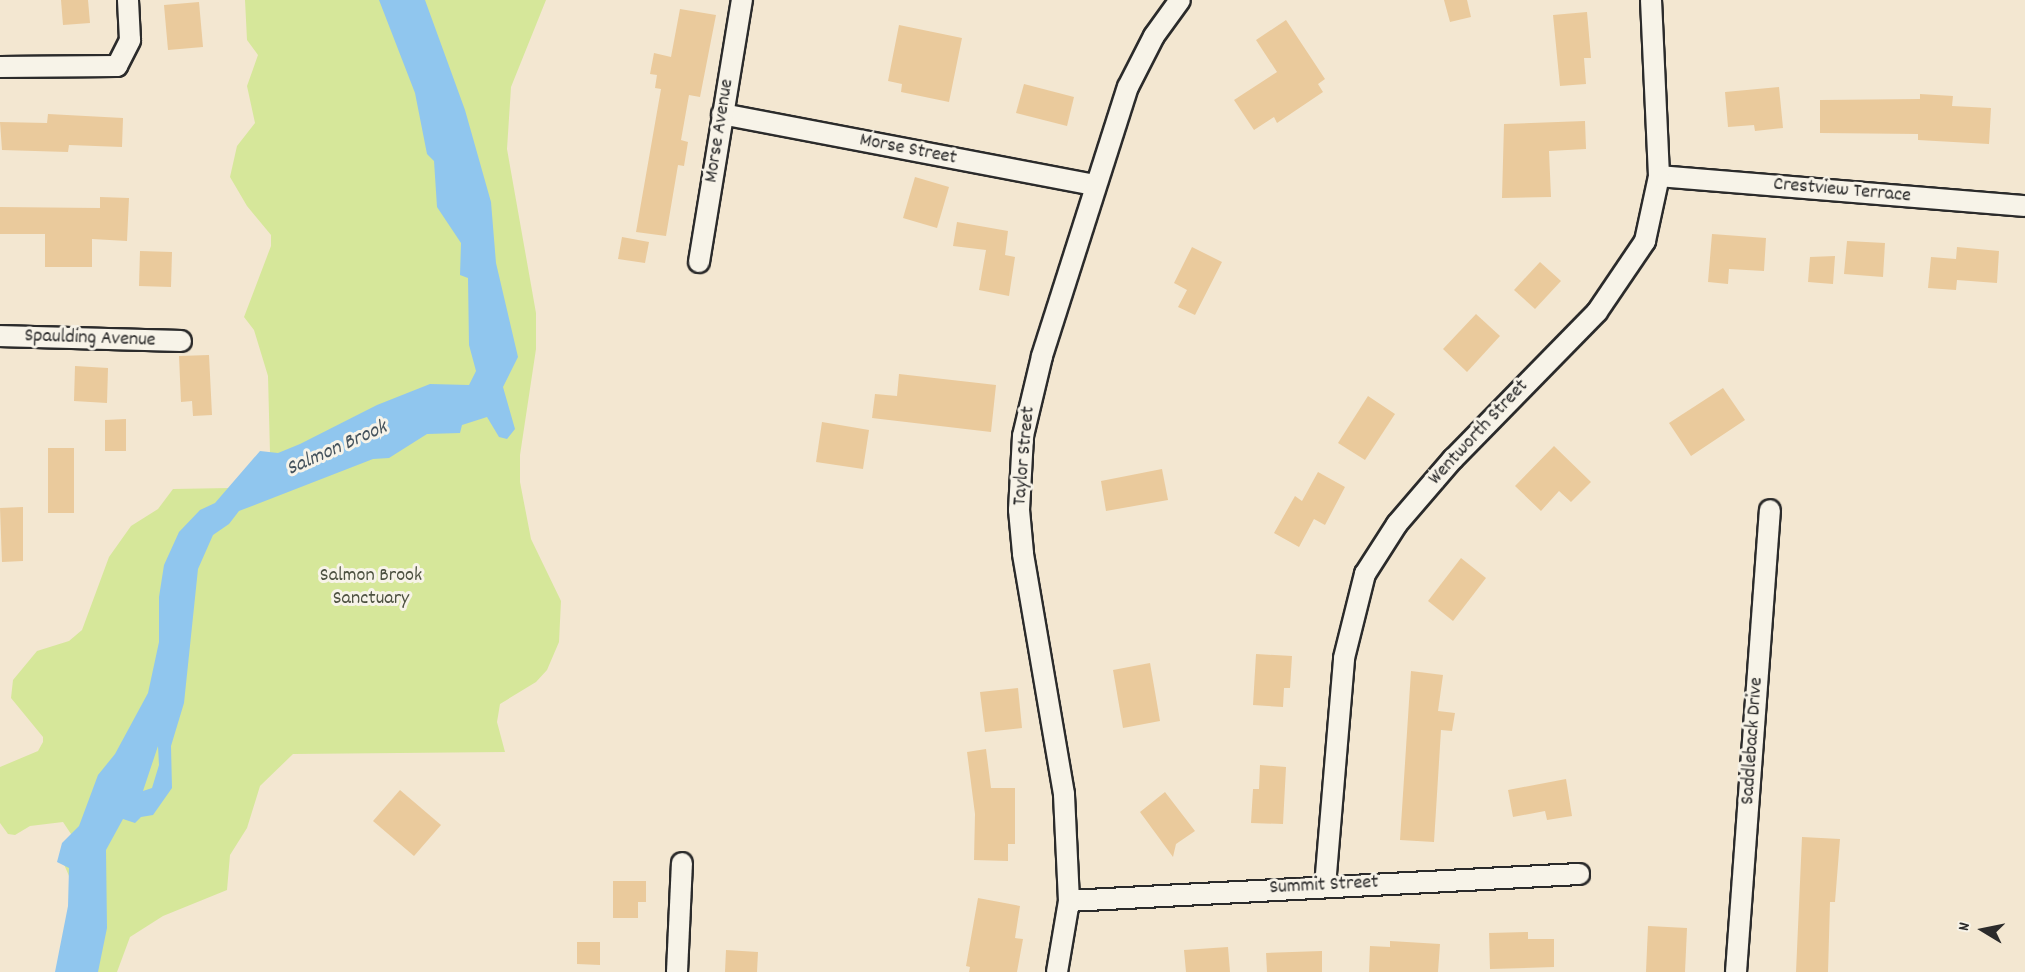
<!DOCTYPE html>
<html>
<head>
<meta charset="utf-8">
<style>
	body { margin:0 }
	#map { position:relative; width:2025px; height:972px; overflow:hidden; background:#f3e7d1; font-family:Dekko,sans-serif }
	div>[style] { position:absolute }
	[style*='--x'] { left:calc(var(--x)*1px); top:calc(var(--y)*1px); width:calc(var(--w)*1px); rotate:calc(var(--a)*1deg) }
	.green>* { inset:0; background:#d6e79a }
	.water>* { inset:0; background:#90c6ee }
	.building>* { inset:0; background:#eaca9c }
	.roads { filter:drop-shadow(2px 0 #2b2b2b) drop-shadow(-2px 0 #2b2b2b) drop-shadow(0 2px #2b2b2b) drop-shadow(0 -2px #2b2b2b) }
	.street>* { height:20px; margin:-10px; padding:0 10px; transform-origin:10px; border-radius:10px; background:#f7f3e8 }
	span { translate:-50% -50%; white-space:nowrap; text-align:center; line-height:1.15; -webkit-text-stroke:6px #f7f3e8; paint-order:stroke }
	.street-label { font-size:20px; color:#2b2b2b }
	.park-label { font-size:20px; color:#4d5141 }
	.water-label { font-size:21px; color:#44525c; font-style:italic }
	.north { position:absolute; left:1953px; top:900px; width:60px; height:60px; -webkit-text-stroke:4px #f7f3e8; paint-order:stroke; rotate:280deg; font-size:16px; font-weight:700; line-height:24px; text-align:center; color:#2b2b2b }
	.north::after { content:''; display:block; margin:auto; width:21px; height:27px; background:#2b2b2b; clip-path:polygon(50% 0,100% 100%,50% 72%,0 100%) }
</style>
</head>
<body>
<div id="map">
	<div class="green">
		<i style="clip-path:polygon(245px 0,546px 0,511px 87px,507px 149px,536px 313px,536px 349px,520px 455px,520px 482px,531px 539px,561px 601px,559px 642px,547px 670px,536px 682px,500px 704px,497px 722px,505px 752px,293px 754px,260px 786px,247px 828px,230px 855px,227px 890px,163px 916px,130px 937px,117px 972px,62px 972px,72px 883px,63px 862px,73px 837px,63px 822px,30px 826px,15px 835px,8px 834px,0 823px,0 767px,38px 751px,43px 742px,43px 737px,11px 698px,13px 680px,37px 651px,69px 641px,82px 630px,109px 557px,131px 526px,158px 509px,173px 489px,230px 488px,270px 453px,268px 376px,254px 330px,244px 317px,271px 246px,271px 235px,247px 206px,230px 177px,237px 146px,255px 123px,247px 86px,258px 55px,247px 40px)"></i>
	</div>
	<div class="water">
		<i style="clip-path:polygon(evenodd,379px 0,425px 0,465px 110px,491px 202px,496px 263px,518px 357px,503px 387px,515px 429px,507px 439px,499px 437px,487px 417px,462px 425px,460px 433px,427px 434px,389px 458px,373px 459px,239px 511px,229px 524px,213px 535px,198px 569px,184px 703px,171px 746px,172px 788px,153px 815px,141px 817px,135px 823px,123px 819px,106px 850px,107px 928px,98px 972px,55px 972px,68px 906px,69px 868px,57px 862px,62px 843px,79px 826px,98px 775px,115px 754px,148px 693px,159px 642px,159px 597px,164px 565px,179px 532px,200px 510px,215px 503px,260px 451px,278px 453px,300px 444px,377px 405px,430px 384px,469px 385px,476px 371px,469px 345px,468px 278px,460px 275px,461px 243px,437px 207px,434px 161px,427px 154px,415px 93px,379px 0,158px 746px,159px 765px,152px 788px,143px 791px,158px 746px)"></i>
	</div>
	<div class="building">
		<i style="clip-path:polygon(61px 0,88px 0,90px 23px,63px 25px)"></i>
		<i style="clip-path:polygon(1444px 0,1467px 0,1471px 17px,1450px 22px)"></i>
		<i style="clip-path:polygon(199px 2px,203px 47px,168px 50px,164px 5px)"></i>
		<i style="clip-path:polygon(680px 9px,716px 15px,700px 97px,689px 95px,681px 140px,688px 142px,684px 166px,678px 165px,666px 236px,636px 232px,661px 89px,655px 88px,657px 75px,650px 74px,654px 53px,671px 57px)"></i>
		<i style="clip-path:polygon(1587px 12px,1591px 58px,1584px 58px,1586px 84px,1560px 86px,1553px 15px)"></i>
		<i style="clip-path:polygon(1286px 20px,1325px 79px,1318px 84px,1323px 92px,1277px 123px,1274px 117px,1254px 130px,1234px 100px,1277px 72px,1256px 40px)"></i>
		<i style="clip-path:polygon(899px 25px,962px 38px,949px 102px,901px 92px,902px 84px,888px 81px)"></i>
		<i style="clip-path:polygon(1024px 84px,1074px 97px,1067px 126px,1016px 113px)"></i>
		<i style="clip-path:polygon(1779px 87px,1783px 128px,1755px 131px,1754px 125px,1728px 127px,1725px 92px)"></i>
		<i style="clip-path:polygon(1920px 94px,1953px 96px,1952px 106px,1991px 108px,1989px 144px,1918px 140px,1918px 134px,1820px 133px,1820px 100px,1920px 99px)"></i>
		<i style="clip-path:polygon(48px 114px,123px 118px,122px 147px,69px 145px,68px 152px,2px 150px,0 122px,47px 123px)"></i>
		<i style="clip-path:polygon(1585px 121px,1586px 149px,1549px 151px,1551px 197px,1502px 198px,1504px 124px)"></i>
		<i style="clip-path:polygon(915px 177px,949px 187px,937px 228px,903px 218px)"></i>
		<i style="clip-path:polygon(100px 197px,129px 198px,127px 241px,92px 239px,92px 267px,45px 267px,45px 234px,0 234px,0 207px,100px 208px)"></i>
		<i style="clip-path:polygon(957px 222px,1008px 231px,1005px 255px,1015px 257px,1009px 296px,979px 290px,986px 250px,953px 246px)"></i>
		<i style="clip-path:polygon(1712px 234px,1766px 238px,1764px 271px,1729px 269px,1728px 284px,1708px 282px)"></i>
		<i style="clip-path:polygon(622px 237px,649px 242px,645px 263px,618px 259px)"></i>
		<i style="clip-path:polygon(1847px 241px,1885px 243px,1883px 277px,1844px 274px)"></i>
		<i style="clip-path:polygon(1192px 247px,1222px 262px,1195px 315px,1178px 307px,1187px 290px,1174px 283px)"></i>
		<i style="clip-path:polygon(1957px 247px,1999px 251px,1997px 283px,1957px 280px,1956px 290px,1928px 288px,1931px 257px,1956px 259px)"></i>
		<i style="clip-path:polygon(140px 251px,172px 252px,171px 287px,139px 286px)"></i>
		<i style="clip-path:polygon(1835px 256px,1833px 284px,1808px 282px,1810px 257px)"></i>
		<i style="clip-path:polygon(1540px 262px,1561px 281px,1535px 309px,1514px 290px)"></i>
		<i style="clip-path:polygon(1476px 314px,1500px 336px,1467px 372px,1443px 349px)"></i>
		<i style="clip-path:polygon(209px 355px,212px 415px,193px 416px,192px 401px,181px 402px,179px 356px)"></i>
		<i style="clip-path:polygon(75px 366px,108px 368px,107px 403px,74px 401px)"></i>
		<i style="clip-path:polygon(899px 374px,996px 385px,991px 432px,872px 418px,875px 394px,897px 396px)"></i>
		<i style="clip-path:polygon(1723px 388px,1745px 420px,1691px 456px,1669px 423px)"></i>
		<i style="clip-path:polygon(1368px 396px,1395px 414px,1365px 460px,1338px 443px)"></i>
		<i style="clip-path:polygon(126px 419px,126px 451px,105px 451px,105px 420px)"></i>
		<i style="clip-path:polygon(822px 422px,869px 430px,863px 469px,816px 462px)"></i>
		<i style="clip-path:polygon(1554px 446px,1591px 482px,1571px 502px,1559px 491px,1541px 511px,1515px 486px)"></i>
		<i style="clip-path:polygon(48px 448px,74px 448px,74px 513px,48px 513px)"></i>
		<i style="clip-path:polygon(1162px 469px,1168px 500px,1106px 511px,1101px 481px)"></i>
		<i style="clip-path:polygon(1318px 472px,1345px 487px,1325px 525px,1314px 519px,1299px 547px,1274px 533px,1295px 496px,1302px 501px)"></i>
		<i style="clip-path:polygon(23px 507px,23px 561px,2px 562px,0 508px)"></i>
		<i style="clip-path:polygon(1461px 558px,1486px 578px,1453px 621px,1428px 601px)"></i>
		<i style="clip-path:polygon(1256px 654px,1292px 656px,1290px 688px,1284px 688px,1283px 707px,1253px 705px)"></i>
		<i style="clip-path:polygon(1150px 663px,1160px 721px,1123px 728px,1113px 670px)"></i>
		<i style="clip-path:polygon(1411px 671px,1443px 675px,1438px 711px,1455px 713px,1452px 731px,1441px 730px,1434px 842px,1400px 840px)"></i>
		<i style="clip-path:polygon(1018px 688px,1022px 728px,985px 732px,980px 692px)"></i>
		<i style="clip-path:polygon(986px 749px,991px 788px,1015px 788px,1015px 844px,1008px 844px,1008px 861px,974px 860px,975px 814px,967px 752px)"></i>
		<i style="clip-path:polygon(1260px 765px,1286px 767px,1283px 824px,1251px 823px,1253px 789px,1259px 789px)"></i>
		<i style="clip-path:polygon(1566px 779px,1572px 816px,1547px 820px,1545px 811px,1513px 817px,1508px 790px)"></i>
		<i style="clip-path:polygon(400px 790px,441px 825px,414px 856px,373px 821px)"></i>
		<i style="clip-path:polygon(1165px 792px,1195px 831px,1176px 844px,1173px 857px,1140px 812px)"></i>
		<i style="clip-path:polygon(1802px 837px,1840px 839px,1835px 902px,1830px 902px,1828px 972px,1796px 972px)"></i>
		<i style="clip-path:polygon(613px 881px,646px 881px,646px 902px,638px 902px,638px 918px,613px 918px)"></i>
		<i style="clip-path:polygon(978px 898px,1020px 906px,1015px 938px,1023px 939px,1017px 972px,969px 972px,970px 967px,966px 966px)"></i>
		<i style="clip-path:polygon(1648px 926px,1687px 928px,1685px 972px,1646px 972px)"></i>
		<i style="clip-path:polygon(1528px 932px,1528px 939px,1554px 939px,1554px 967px,1490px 969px,1489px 933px)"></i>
		<i style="clip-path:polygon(1390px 941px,1440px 944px,1438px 972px,1369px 972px,1370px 946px,1390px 947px)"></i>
		<i style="clip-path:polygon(577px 942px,600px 942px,600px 965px,577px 964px)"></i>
		<i style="clip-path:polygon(1228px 947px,1230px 972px,1186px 972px,1184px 950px)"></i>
		<i style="clip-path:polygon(726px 950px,758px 952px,757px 972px,725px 972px)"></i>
		<i style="clip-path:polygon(1322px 951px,1322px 972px,1267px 972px,1266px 953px)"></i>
	</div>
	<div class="roads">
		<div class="street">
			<i style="--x:0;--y:67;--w:117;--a:-0.5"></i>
			<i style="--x:117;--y:66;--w:29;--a:-63"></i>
			<i style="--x:130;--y:40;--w:40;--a:-92.9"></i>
			<i style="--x:722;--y:114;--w:379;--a:10.8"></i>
			<i style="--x:1659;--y:176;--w:367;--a:4.7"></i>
			<i style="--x:699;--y:262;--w:266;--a:-80.7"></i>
			<i style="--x:0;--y:336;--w:181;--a:1.6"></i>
			<i style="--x:1325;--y:886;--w:229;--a:-85.2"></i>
			<i style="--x:1344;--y:658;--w:87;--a:-76"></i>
			<i style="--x:1365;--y:574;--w:59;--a:-57.4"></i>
			<i style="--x:1397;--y:524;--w:86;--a:-49.3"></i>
			<i style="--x:1453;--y:459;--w:206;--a:-45.6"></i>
			<i style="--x:1597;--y:312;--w:86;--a:-55.9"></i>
			<i style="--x:1645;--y:241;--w:66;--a:-77.8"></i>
			<i style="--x:1659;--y:176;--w:176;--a:-92.6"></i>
			<i style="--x:1069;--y:901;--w:511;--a:-3.03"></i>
			<i style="--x:677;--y:972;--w:109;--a:-87.4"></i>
			<i style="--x:1057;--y:972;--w:72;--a:-80.4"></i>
			<i style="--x:1069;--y:901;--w:107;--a:-92.7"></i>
			<i style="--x:1064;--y:794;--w:244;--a:-99.7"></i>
			<i style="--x:1023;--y:553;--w:43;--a:-95.3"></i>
			<i style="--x:1019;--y:510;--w:74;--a:-86.9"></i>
			<i style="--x:1023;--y:436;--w:82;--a:-76.6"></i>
			<i style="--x:1042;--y:356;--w:282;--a:-72.3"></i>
			<i style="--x:1128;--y:87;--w:57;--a:-63"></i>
			<i style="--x:1154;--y:36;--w:44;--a:-54.2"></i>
			<i style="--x:1736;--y:972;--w:463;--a:-85.8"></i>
		</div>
	</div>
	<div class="street-label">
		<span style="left:720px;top:131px;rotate:-81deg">Morse Avenue</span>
		<span style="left:908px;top:150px;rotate:11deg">Morse Street</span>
		<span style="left:1842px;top:191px;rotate:5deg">Crestview Terrace</span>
		<span style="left:90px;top:339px;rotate:2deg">Spaulding Avenue</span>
		<span style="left:1479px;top:433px;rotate:-47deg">Wentworth Street</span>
		<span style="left:1025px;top:456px;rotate:-85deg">Taylor Street</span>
		<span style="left:1753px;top:741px;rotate:-86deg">Saddleback Drive</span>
		<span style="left:1324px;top:886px;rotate:-3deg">Summit Street</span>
	</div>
	<div class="park-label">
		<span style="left:371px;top:588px">Salmon Brook<br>Sanctuary</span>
	</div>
	<div class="water-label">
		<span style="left:337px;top:449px;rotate:-24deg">Salmon Brook</span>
	</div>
	<div class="north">N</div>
</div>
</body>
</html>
